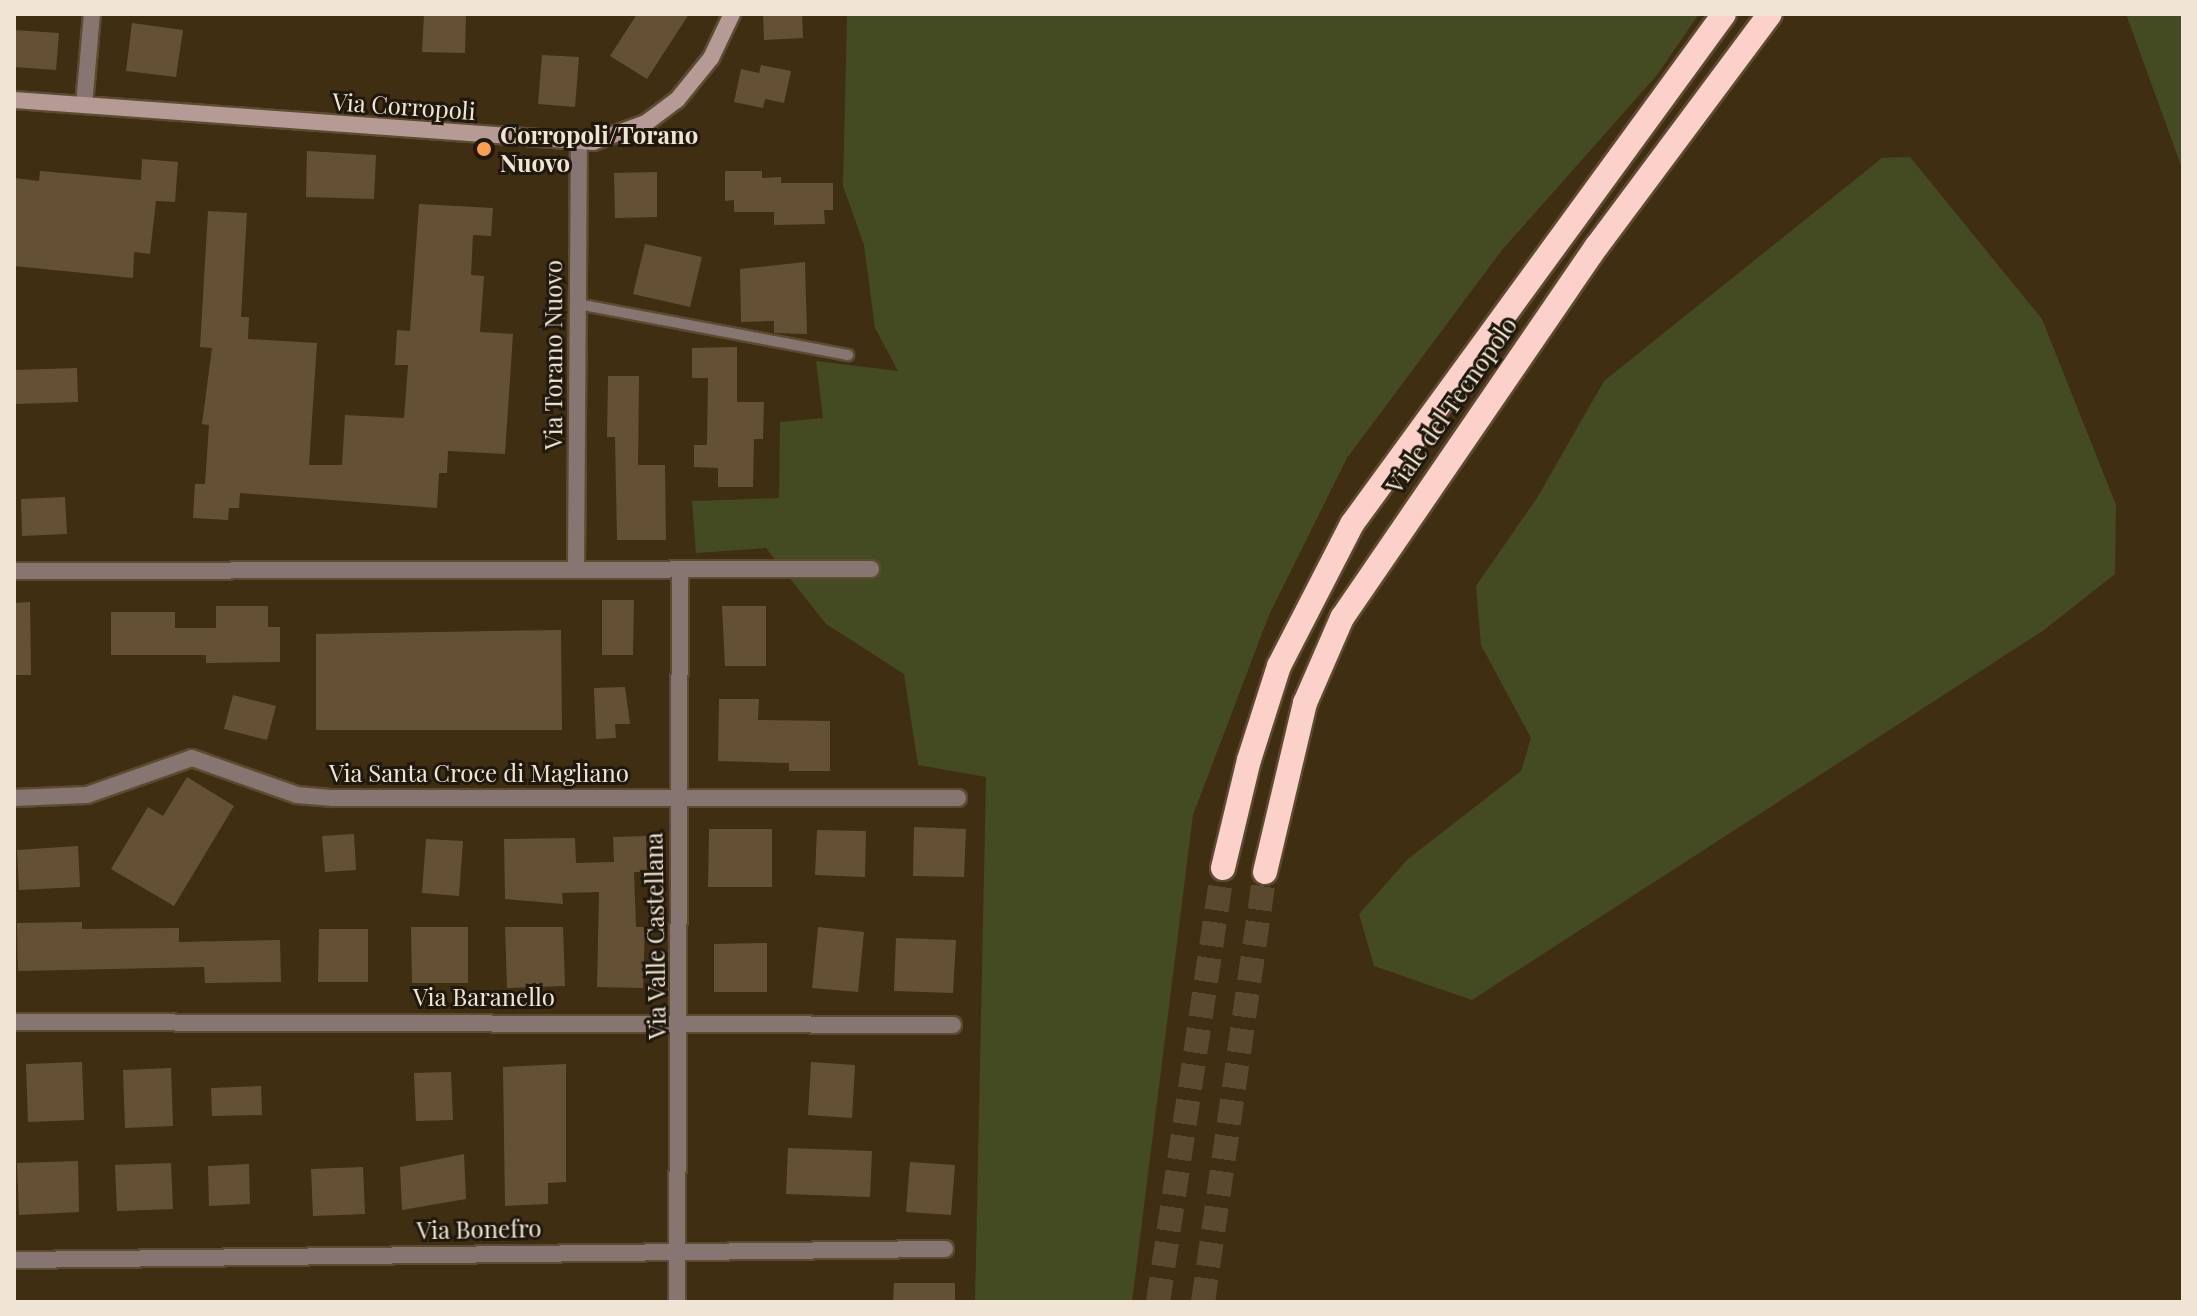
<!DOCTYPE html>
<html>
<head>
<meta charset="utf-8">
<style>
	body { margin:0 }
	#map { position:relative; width:2197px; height:1316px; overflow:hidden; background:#402e12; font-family:"Playfair Display",serif }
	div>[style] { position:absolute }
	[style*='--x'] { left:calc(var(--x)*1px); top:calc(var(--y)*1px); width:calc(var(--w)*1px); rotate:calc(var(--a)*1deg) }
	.green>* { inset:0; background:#444a22 }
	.building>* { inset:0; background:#645135 }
	.highway-tunnel>* { height:24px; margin-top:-12px; transform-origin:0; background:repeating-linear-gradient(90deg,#5a492f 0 24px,transparent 0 36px) }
	.roads { filter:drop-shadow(2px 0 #5c4b31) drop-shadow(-2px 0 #5c4b31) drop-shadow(0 2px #5c4b31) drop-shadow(0 -2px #5c4b31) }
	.lane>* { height:10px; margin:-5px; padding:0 5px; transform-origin:5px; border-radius:5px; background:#867571 }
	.street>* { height:16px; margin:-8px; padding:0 8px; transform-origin:8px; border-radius:8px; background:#867571 }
	.secondary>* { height:16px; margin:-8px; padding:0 8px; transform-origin:8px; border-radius:8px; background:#b69a95 }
	.highway>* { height:24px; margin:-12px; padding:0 12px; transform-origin:12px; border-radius:12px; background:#fcd1c9 }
	.dots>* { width:22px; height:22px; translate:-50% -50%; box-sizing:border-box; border:4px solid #20180c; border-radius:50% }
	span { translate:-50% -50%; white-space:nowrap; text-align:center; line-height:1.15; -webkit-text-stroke:6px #20180c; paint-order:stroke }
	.street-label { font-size:24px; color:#f0e5d5 }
	.poi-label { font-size:24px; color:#f0e5d5; font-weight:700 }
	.left { translate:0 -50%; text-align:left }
	.frame { position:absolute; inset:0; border:16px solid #f0e5d5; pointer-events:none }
</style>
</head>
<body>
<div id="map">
	<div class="green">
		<i style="clip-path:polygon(847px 14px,1699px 14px,1657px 75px,1502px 250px,1347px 458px,1269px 615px,1193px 815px,1132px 1302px,975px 1302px,986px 777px,918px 765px,904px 674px,826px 624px,766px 548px,696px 553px,692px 501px,779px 498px,780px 422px,823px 418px,816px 361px,898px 371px,875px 328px,864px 245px,843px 186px)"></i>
		<i style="clip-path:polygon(2126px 14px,2183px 14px,2183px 171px)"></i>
		<i style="clip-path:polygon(1910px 157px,2042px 319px,2116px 505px,2115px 574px,2044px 630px,1472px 1000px,1374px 966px,1359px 914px,1408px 859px,1521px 771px,1531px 738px,1481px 645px,1476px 586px,1537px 498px,1604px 381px,1882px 158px)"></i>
	</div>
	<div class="building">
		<i style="clip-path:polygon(424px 14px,466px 15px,465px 53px,422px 52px)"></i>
		<i style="clip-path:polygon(637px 14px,689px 14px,647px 79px,610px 56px)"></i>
		<i style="clip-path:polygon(763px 14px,802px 14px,803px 38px,764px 40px)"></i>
		<i style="clip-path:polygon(132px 23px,183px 30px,176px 77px,126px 71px)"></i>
		<i style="clip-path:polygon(14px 30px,59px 33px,56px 70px,14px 67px)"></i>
		<i style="clip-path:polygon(542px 55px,579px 57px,575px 107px,538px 104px)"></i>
		<i style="clip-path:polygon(761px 65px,791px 71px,784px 103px,765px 99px,763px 108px,734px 102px,741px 69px,759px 73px)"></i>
		<i style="clip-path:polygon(307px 151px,376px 155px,374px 199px,306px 197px)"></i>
		<i style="clip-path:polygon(142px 159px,178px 162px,175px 202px,156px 201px,150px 254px,134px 252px,133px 278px,14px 266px,14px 178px,39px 181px,40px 171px,141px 180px)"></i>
		<i style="clip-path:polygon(725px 171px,762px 171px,762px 178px,781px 177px,781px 183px,833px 183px,833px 210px,824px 210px,825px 224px,774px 225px,774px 212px,734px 212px,734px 200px,725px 201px)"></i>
		<i style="clip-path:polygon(657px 172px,657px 217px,615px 218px,614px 173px)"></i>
		<i style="clip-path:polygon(419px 204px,493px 208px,491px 236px,473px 235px,471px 275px,484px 276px,480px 332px,513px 334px,505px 454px,448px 451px,447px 473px,439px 473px,437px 508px,240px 493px,239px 508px,229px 508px,228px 520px,193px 518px,195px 484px,205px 484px,209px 425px,202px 424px,212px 348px,200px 347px,208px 211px,247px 213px,241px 317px,249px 317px,248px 339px,317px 343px,309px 465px,342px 465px,345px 415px,404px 418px,408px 365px,395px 365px,397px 330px,410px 331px)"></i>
		<i style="clip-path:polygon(645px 244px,702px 257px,690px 307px,633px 294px)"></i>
		<i style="clip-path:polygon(805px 262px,807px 334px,774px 333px,774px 321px,741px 322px,740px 269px)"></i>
		<i style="clip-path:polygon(737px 347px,737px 402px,764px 402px,763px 439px,754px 439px,753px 487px,718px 487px,718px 468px,694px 467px,694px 445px,707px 445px,708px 378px,692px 378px,692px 348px)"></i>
		<i style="clip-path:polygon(77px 368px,78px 402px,15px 404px,14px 370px)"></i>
		<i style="clip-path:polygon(608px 376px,639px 376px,638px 465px,665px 465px,666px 540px,617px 540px,615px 437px,607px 437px)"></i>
		<i style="clip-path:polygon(65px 497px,67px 534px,22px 536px,21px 499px)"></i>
		<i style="clip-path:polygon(602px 600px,634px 600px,633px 655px,602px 655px)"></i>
		<i style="clip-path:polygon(30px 602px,31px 675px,14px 675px,14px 603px)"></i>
		<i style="clip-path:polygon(216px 606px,268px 606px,268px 627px,280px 627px,280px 662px,206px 663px,206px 655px,111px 655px,111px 612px,175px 612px,175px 628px,216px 628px)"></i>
		<i style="clip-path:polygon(722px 606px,766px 606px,766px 666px,725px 666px)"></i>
		<i style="clip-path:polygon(561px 630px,562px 730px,316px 730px,316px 634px)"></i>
		<i style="clip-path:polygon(625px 687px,630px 724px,615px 724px,616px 738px,596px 739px,594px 688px)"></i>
		<i style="clip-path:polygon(233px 695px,276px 706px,267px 740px,224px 729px)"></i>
		<i style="clip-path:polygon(719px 699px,759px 699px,758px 720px,830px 721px,830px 771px,789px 771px,789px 763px,718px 761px)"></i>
		<i style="clip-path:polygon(187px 777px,234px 806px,174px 906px,111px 869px,148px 807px,163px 816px)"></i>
		<i style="clip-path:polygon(914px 827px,966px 829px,964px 877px,913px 876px)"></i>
		<i style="clip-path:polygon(709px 829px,772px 829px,772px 887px,708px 887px)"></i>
		<i style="clip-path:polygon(817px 830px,866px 831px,865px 877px,815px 875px)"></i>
		<i style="clip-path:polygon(354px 834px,356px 870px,325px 872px,322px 836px)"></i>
		<i style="clip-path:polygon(646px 836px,647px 872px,634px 872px,636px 927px,645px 927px,643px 988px,597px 987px,599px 892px,562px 893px,563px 904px,505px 899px,504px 839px,575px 838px,576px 863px,614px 862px,613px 837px)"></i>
		<i style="clip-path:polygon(426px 839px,463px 841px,459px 896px,422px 893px)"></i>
		<i style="clip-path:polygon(78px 846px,80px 887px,19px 890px,17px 850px)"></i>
		<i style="clip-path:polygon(82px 922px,82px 929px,179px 928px,179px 942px,280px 940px,281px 982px,205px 983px,204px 967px,18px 971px,17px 923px)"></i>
		<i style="clip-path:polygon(411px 927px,468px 927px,468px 983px,412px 983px)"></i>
		<i style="clip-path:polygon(505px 927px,563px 927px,565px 986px,507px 988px)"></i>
		<i style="clip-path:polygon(818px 927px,864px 932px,858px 992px,812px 988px)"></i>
		<i style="clip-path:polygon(319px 929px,368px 929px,368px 982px,318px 982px)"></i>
		<i style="clip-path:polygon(896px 938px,956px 940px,953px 993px,894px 991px)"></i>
		<i style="clip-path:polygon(767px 943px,767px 992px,714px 992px,714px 944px)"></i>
		<i style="clip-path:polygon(82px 1062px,84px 1120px,28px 1122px,26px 1064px)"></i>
		<i style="clip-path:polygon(811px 1062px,855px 1065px,852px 1118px,808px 1115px)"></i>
		<i style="clip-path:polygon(566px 1064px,566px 1182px,548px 1183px,548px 1204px,505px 1206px,503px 1067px)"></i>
		<i style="clip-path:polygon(171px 1068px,173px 1126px,125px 1128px,123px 1070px)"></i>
		<i style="clip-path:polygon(451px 1072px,453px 1120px,416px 1121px,414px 1073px)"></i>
		<i style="clip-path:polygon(261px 1086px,262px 1115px,212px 1116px,211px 1088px)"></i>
		<i style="clip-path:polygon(788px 1148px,872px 1151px,870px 1197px,786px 1194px)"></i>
		<i style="clip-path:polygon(464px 1154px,466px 1199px,402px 1210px,400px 1167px)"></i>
		<i style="clip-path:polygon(78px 1161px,79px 1212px,19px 1215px,17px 1163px)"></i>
		<i style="clip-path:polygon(910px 1162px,955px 1165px,951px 1215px,906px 1212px)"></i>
		<i style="clip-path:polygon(171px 1163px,173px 1209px,117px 1211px,115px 1165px)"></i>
		<i style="clip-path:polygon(249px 1164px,250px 1204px,209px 1206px,208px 1166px)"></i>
		<i style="clip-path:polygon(363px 1167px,365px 1214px,313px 1216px,311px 1169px)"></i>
		<i style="clip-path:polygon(894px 1283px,955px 1283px,955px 1302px,893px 1302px)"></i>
	</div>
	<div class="highway-tunnel">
		<i style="--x:1158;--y:1302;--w:439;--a:-81.5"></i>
		<i style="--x:1203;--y:1302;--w:434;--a:-81.8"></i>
	</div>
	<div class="roads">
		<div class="lane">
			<i style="--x:578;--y:304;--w:275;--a:10.7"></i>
		</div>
		<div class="street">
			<i style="--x:84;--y:105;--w:91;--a:-85"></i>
			<i style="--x:576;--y:566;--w:423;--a:-89.6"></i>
			<i style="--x:14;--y:571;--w:857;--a:-0.13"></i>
			<i style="--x:14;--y:798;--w:73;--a:-2.4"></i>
			<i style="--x:87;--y:795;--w:111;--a:-19.4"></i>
			<i style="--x:192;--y:758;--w:111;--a:19.4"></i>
			<i style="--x:297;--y:795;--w:36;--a:5"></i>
			<i style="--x:333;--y:798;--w:625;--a:0"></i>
			<i style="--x:14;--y:1022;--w:939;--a:0.18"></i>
			<i style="--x:14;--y:1260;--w:931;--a:-0.68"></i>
			<i style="--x:677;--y:1302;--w:732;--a:-89.77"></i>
		</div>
		<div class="secondary">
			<i style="--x:14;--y:100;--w:581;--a:4.15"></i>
			<i style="--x:593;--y:142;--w:56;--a:-19.7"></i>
			<i style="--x:646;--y:123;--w:39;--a:-37"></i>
			<i style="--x:677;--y:100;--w:54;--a:-51"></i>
			<i style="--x:711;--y:58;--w:49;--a:-64.5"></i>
		</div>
		<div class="highway">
			<i style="--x:1223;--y:868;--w:111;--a:-76.5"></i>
			<i style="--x:1249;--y:760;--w:99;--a:-72.3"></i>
			<i style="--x:1279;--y:666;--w:160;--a:-62.8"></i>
			<i style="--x:1352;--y:524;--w:631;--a:-53.89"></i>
			<i style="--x:1265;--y:872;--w:174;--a:-76.7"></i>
			<i style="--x:1305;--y:703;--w:93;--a:-66.5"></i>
			<i style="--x:1342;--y:618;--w:451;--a:-55.6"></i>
			<i style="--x:1597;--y:246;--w:289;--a:-53.3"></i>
		</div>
	</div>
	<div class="dots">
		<i style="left:484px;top:149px;background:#fb9e51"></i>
	</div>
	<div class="street-label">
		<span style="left:404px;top:106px;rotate:4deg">Via Corropoli</span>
		<span style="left:553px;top:355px;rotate:-90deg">Via Torano Nuovo</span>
		<span style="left:1451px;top:405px;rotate:-55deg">Viale del Tecnopolo</span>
		<span style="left:479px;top:773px">Via Santa Croce di Magliano</span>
		<span style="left:655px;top:936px;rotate:-91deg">Via Valle Castellana</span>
		<span style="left:484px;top:997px">Via Baranello</span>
		<span style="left:479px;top:1229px;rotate:-1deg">Via Bonefro</span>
	</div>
	<div class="poi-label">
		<span class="left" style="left:500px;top:149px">Corropoli/Torano<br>Nuovo</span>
	</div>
	<div class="frame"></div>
</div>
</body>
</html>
